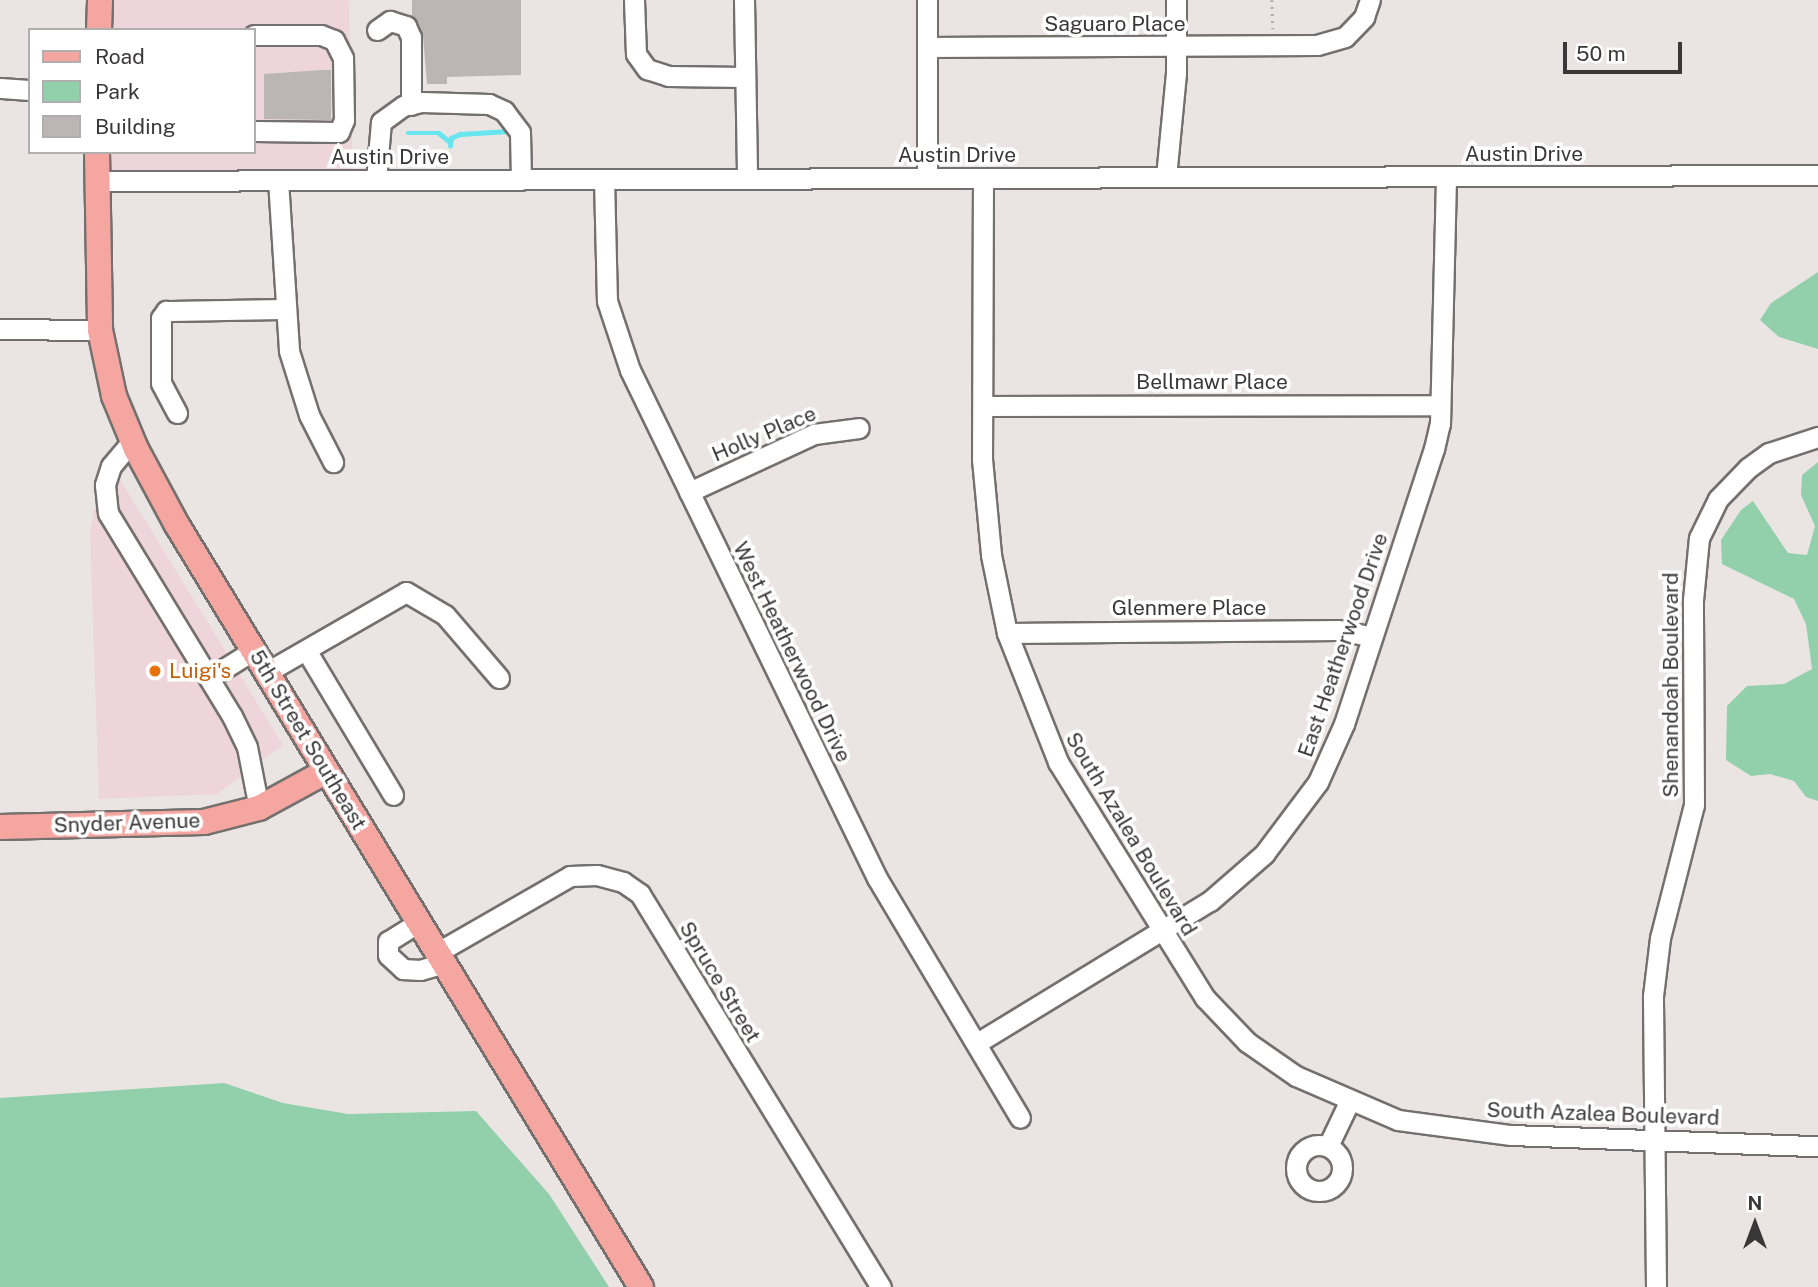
<!DOCTYPE html>
<html>
<head>
<meta charset="utf-8">
<style>
	body { margin:0 }
	#map { position:relative; width:1818px; height:1287px; overflow:hidden; background:#eae5e3; font-family:"Public Sans",sans-serif }
	div>[style] { position:absolute }
	[style*='--x'] { left:calc(var(--x)*1px); top:calc(var(--y)*1px); width:calc(var(--w)*1px); rotate:calc(var(--a)*1deg) }
	.commercial>* { inset:0; background:#eed5db }
	.green>* { inset:0; background:#92d0ab }
	.stream>* { height:4.5px; margin:-2.25px; padding:0 2.25px; transform-origin:2.25px; border-radius:2.25px; background:#68e5ee }
	.building>* { inset:0; background:#bbb6b4 }
	.path>* { height:2.5px; margin-top:-1.25px; transform-origin:0; background:repeating-linear-gradient(90deg,#b0acaa 0 2px,transparent 0 7px) }
	.roads { filter:drop-shadow(2px 0 #74706e) drop-shadow(-2px 0 #74706e) drop-shadow(0 2px #74706e) drop-shadow(0 -2px #74706e) }
	.minor>* { height:19px; margin:-9.5px; padding:0 9.5px; transform-origin:9.5px; border-radius:9.5px; background:#fff }
	.minor>.ring { margin:-9.5px; padding:0; box-sizing:content-box; background:none; border:19px solid #fff; border-radius:50% }
	.major>* { height:24px; margin:-12px; padding:0 12px; transform-origin:12px; border-radius:12px; background:#f5a6a0 }
	.dots>* { width:19px; height:19px; translate:-50% -50%; box-sizing:border-box; border:4px solid #fff; border-radius:50% }
	span { translate:-50% -50%; white-space:nowrap; text-align:center; line-height:1.15; -webkit-text-stroke:7px #fff; paint-order:stroke }
	.street-label { font-size:21px; color:#393737 }
	.food-label { font-size:21px; color:#c56008 }
	.left { translate:0 -50%; text-align:left }
	.legend { position:absolute; left:28px; top:28px; width:228px; height:126px; box-sizing:border-box; background:#fff; border:2px solid #b0afaf; margin:0; padding:9px 12px; list-style:none; font-size:21px; color:#393737 }
	.legend li { display:flex; align-items:center; gap:14px; height:35px }
	.legend b { width:35px; border:2px solid #b0afaf }
	.north { position:absolute; left:1720px; top:1189px; width:70px; height:70px; -webkit-text-stroke:5px #fff; paint-order:stroke; rotate:0deg; font-size:19px; font-weight:700; line-height:28px; text-align:center; color:#393737 }
	.north::after { content:''; display:block; margin:auto; width:24px; height:32px; background:#393737; clip-path:polygon(50% 0,100% 100%,50% 72%,0 100%) }
	.scale { position:absolute; left:1563px; top:42px; width:119px; height:32px; box-sizing:border-box; border:4px solid #393737; border-top:0; padding-left:9px; font-size:21px; line-height:24px; white-space:nowrap; color:#393737; -webkit-text-stroke:5px #fff; paint-order:stroke }
</style>
</head>
<body>
<div id="map">
	<div class="commercial">
		<i style="clip-path:polygon(100px 0,349px 0,353px 180px,97px 181px,97px 152px,254px 152px,254px 30px,99px 30px)"></i>
		<i style="clip-path:polygon(105px 455px,283px 745px,217px 794px,99px 799px,90px 532px)"></i>
	</div>
	<div class="green">
		<i style="clip-path:polygon(1818px 272px,1818px 349px,1779px 337px,1760px 320px,1771px 303px)"></i>
		<i style="clip-path:polygon(1818px 462px,1818px 801px,1806px 797px,1794px 781px,1770px 774px,1751px 776px,1726px 760px,1727px 706px,1747px 686px,1784px 684px,1812px 669px,1806px 624px,1794px 599px,1722px 564px,1721px 540px,1741px 510px,1753px 501px,1788px 553px,1807px 555px,1815px 526px,1801px 495px,1802px 475px)"></i>
		<i style="clip-path:polygon(224px 1083px,283px 1103px,348px 1114px,476px 1111px,549px 1194px,609px 1287px,0 1287px,0 1098px)"></i>
	</div>
	<div class="stream">
		<i style="--x:408;--y:133;--w:31;--a:0"></i>
		<i style="--x:439;--y:133;--w:13;--a:39"></i>
		<i style="--x:450;--y:146;--w:8;--a:-83"></i>
		<i style="--x:451;--y:138;--w:10;--a:-24"></i>
		<i style="--x:460;--y:134;--w:49;--a:-3.5"></i>
	</div>
	<div class="building">
		<i style="clip-path:polygon(412px 0,521px 0,521px 75px,447px 77px,447px 84px,427px 84px,423px 36px,412px 16px)"></i>
		<i style="clip-path:polygon(322px 70px,331px 70px,331px 120px,264px 119px,264px 74px)"></i>
	</div>
	<div class="path">
		<i style="--x:1272;--y:0;--w:29;--a:88"></i>
	</div>
	<div class="roads">
		<div class="minor">
			<i style="--x:634;--y:0;--w:54;--a:87.9"></i>
			<i style="--x:636;--y:54;--w:19;--a:54"></i>
			<i style="--x:647;--y:69;--w:22;--a:18"></i>
			<i style="--x:668;--y:76;--w:77;--a:0.7"></i>
			<i style="--x:744;--y:0;--w:179;--a:89"></i>
			<i style="--x:927;--y:0;--w:178;--a:90"></i>
			<i style="--x:377;--y:30;--w:16;--a:-35"></i>
			<i style="--x:390;--y:21;--w:17;--a:17"></i>
			<i style="--x:406;--y:26;--w:12;--a:66"></i>
			<i style="--x:411;--y:37;--w:68;--a:90"></i>
			<i style="--x:254;--y:35;--w:67;--a:0"></i>
			<i style="--x:321;--y:35;--w:14;--a:21"></i>
			<i style="--x:334;--y:40;--w:20;--a:63"></i>
			<i style="--x:343;--y:58;--w:62;--a:89.1"></i>
			<i style="--x:344;--y:120;--w:13;--a:113"></i>
			<i style="--x:339;--y:132;--w:85;--a:-179.3"></i>
			<i style="--x:927;--y:47;--w:390;--a:-0.3"></i>
			<i style="--x:1317;--y:45;--w:29;--a:-16"></i>
			<i style="--x:1345;--y:37;--w:28;--a:-46"></i>
			<i style="--x:1364;--y:17;--w:18;--a:-71"></i>
			<i style="--x:0;--y:88;--w:30;--a:4"></i>
			<i style="--x:1166;--y:177;--w:104;--a:-84.5"></i>
			<i style="--x:1176;--y:73;--w:73;--a:-90"></i>
			<i style="--x:983;--y:178;--w:281;--a:90.2"></i>
			<i style="--x:982;--y:459;--w:96;--a:84.6"></i>
			<i style="--x:991;--y:555;--w:80;--a:78.4"></i>
			<i style="--x:1007;--y:633;--w:139;--a:68.4"></i>
			<i style="--x:1058;--y:762;--w:278;--a:58.1"></i>
			<i style="--x:1205;--y:998;--w:61;--a:46.3"></i>
			<i style="--x:1247;--y:1042;--w:60;--a:34.8"></i>
			<i style="--x:1296;--y:1076;--w:111;--a:23.3"></i>
			<i style="--x:1398;--y:1120;--w:114;--a:7.6"></i>
			<i style="--x:1511;--y:1135;--w:307;--a:2.1"></i>
			<i style="--x:604;--y:179;--w:122;--a:88.6"></i>
			<i style="--x:607;--y:301;--w:73;--a:71.6"></i>
			<i style="--x:630;--y:370;--w:565;--a:64.07"></i>
			<i style="--x:877;--y:878;--w:279;--a:59.2"></i>
			<i style="--x:278;--y:180;--w:171;--a:86.3"></i>
			<i style="--x:289;--y:351;--w:67;--a:72.6"></i>
			<i style="--x:309;--y:415;--w:53;--a:62.9"></i>
			<i style="--x:376;--y:180;--w:58;--a:-85.1"></i>
			<i style="--x:381;--y:122;--w:27;--a:-36"></i>
			<i style="--x:403;--y:106;--w:19;--a:-12"></i>
			<i style="--x:422;--y:102;--w:67;--a:1.7"></i>
			<i style="--x:489;--y:104;--w:17;--a:25"></i>
			<i style="--x:504;--y:111;--w:26;--a:53"></i>
			<i style="--x:520;--y:132;--w:48;--a:88.8"></i>
			<i style="--x:97;--y:181;--w:1721;--a:-0.2"></i>
			<i style="--x:0;--y:329;--w:100;--a:0.6"></i>
			<i style="--x:984;--y:406;--w:456;--a:-0.1"></i>
			<i style="--x:177;--y:413;--w:34;--a:-118"></i>
			<i style="--x:161;--y:383;--w:65;--a:-90"></i>
			<i style="--x:161;--y:318;--w:9;--a:-54"></i>
			<i style="--x:166;--y:311;--w:120;--a:-1"></i>
			<i style="--x:132;--y:441;--w:33;--a:130"></i>
			<i style="--x:111;--y:466;--w:20;--a:108"></i>
			<i style="--x:105;--y:485;--w:28;--a:84"></i>
			<i style="--x:108;--y:513;--w:238;--a:58.6"></i>
			<i style="--x:232;--y:716;--w:34;--a:64"></i>
			<i style="--x:247;--y:747;--w:62;--a:78.9"></i>
			<i style="--x:689;--y:492;--w:138;--a:-24.9"></i>
			<i style="--x:814;--y:434;--w:45;--a:-7.6"></i>
			<i style="--x:1007;--y:633;--w:331;--a:-0.5"></i>
			<i style="--x:1338;--y:630;--w:33;--a:11"></i>
			<i style="--x:306;--y:650;--w:169;--a:59"></i>
			<i style="--x:267;--y:672;--w:160;--a:-29.9"></i>
			<i style="--x:406;--y:592;--w:45;--a:30.5"></i>
			<i style="--x:445;--y:615;--w:83;--a:49.4"></i>
			<i style="--x:209;--y:678;--w:53;--a:-31.9"></i>
			<i style="--x:419;--y:922;--w:36;--a:148"></i>
			<i style="--x:388;--y:941;--w:14;--a:90"></i>
			<i style="--x:388;--y:955;--w:21;--a:43"></i>
			<i style="--x:403;--y:969;--w:17;--a:3"></i>
			<i style="--x:420;--y:970;--w:25;--a:-16"></i>
			<i style="--x:438;--y:952;--w:152;--a:-29.9"></i>
			<i style="--x:570;--y:876;--w:27;--a:-2"></i>
			<i style="--x:597;--y:875;--w:27;--a:15"></i>
			<i style="--x:623;--y:882;--w:21;--a:35"></i>
			<i style="--x:640;--y:894;--w:461;--a:58.5"></i>
			<i style="--x:977;--y:1043;--w:273;--a:-31.4"></i>
			<i style="--x:1210;--y:901;--w:72;--a:-41"></i>
			<i style="--x:1264;--y:854;--w:90;--a:-53.1"></i>
			<i style="--x:1318;--y:782;--w:64;--a:-65.9"></i>
			<i style="--x:1344;--y:724;--w:289;--a:-71.9"></i>
			<i style="--x:1434;--y:449;--w:26;--a:-77"></i>
			<i style="--x:1440;--y:424;--w:247;--a:-88.6"></i>
			<i style="--x:1329;--y:1144;--w:47;--a:-64.5"></i>
			<i class="ring" style="left:1296px;top:1145px;width:27px;height:27px"></i>
			<i style="--x:1656;--y:1287;--w:291;--a:-90.6"></i>
			<i style="--x:1653;--y:996;--w:58;--a:-83.1"></i>
			<i style="--x:1660;--y:938;--w:137;--a:-75.7"></i>
			<i style="--x:1694;--y:805;--w:205;--a:-90.3"></i>
			<i style="--x:1693;--y:600;--w:62;--a:-84.5"></i>
			<i style="--x:1699;--y:538;--w:43;--a:-64"></i>
			<i style="--x:1718;--y:499;--w:43;--a:-45.9"></i>
			<i style="--x:1748;--y:468;--w:26;--a:-36"></i>
			<i style="--x:1769;--y:453;--w:52;--a:-18.1"></i>
		</div>
		<div class="major">
			<i style="--x:99;--y:30;--w:30;--a:-88"></i>
			<i style="--x:97;--y:152;--w:178;--a:89"></i>
			<i style="--x:100;--y:330;--w:67;--a:78"></i>
			<i style="--x:114;--y:396;--w:57;--a:67.5"></i>
			<i style="--x:136;--y:449;--w:86;--a:61.7"></i>
			<i style="--x:177;--y:525;--w:892;--a:58.66"></i>
			<i style="--x:0;--y:827;--w:204;--a:-1.4"></i>
			<i style="--x:204;--y:822;--w:57;--a:-14.3"></i>
			<i style="--x:259;--y:808;--w:77;--a:-28.6"></i>
		</div>
	</div>
	<div class="dots">
		<i style="left:155px;top:671px;background:#e8710a"></i>
	</div>
	<div class="street-label">
		<span style="left:1115px;top:24px">Saguaro Place</span>
		<span style="left:1524px;top:154px">Austin Drive</span>
		<span style="left:957px;top:155px">Austin Drive</span>
		<span style="left:390px;top:157px">Austin Drive</span>
		<span style="left:1212px;top:382px">Bellmawr Place</span>
		<span style="left:764px;top:434px;rotate:-23deg">Holly Place</span>
		<span style="left:1189px;top:608px">Glenmere Place</span>
		<span style="left:1343px;top:645px;rotate:-71deg">East Heatherwood Drive</span>
		<span style="left:792px;top:652px;rotate:64deg">West Heatherwood Drive</span>
		<span style="left:1671px;top:685px;rotate:-90deg">Shenandoah Boulevard</span>
		<span style="left:308px;top:740px;rotate:59deg">5th Street Southeast</span>
		<span style="left:127px;top:823px;rotate:-2deg">Snyder Avenue</span>
		<span style="left:1131px;top:834px;rotate:59deg">South Azalea Boulevard</span>
		<span style="left:720px;top:982px;rotate:59deg">Spruce Street</span>
		<span style="left:1603px;top:1114px;rotate:2deg">South Azalea Boulevard</span>
	</div>
	<div class="food-label">
		<span class="left" style="left:169px;top:671px">Luigi's</span>
	</div>
	<ul class="legend">
	<li><b style="height:9px;background:#f5a6a0"></b>Road</li>
	<li><b style="height:19px;background:#92d0ab"></b>Park</li>
	<li><b style="height:19px;background:#bbb6b4"></b>Building</li>
	</ul>
	<div class="north">N</div>
	<div class="scale">50 m</div>
</div>
</body>
</html>
